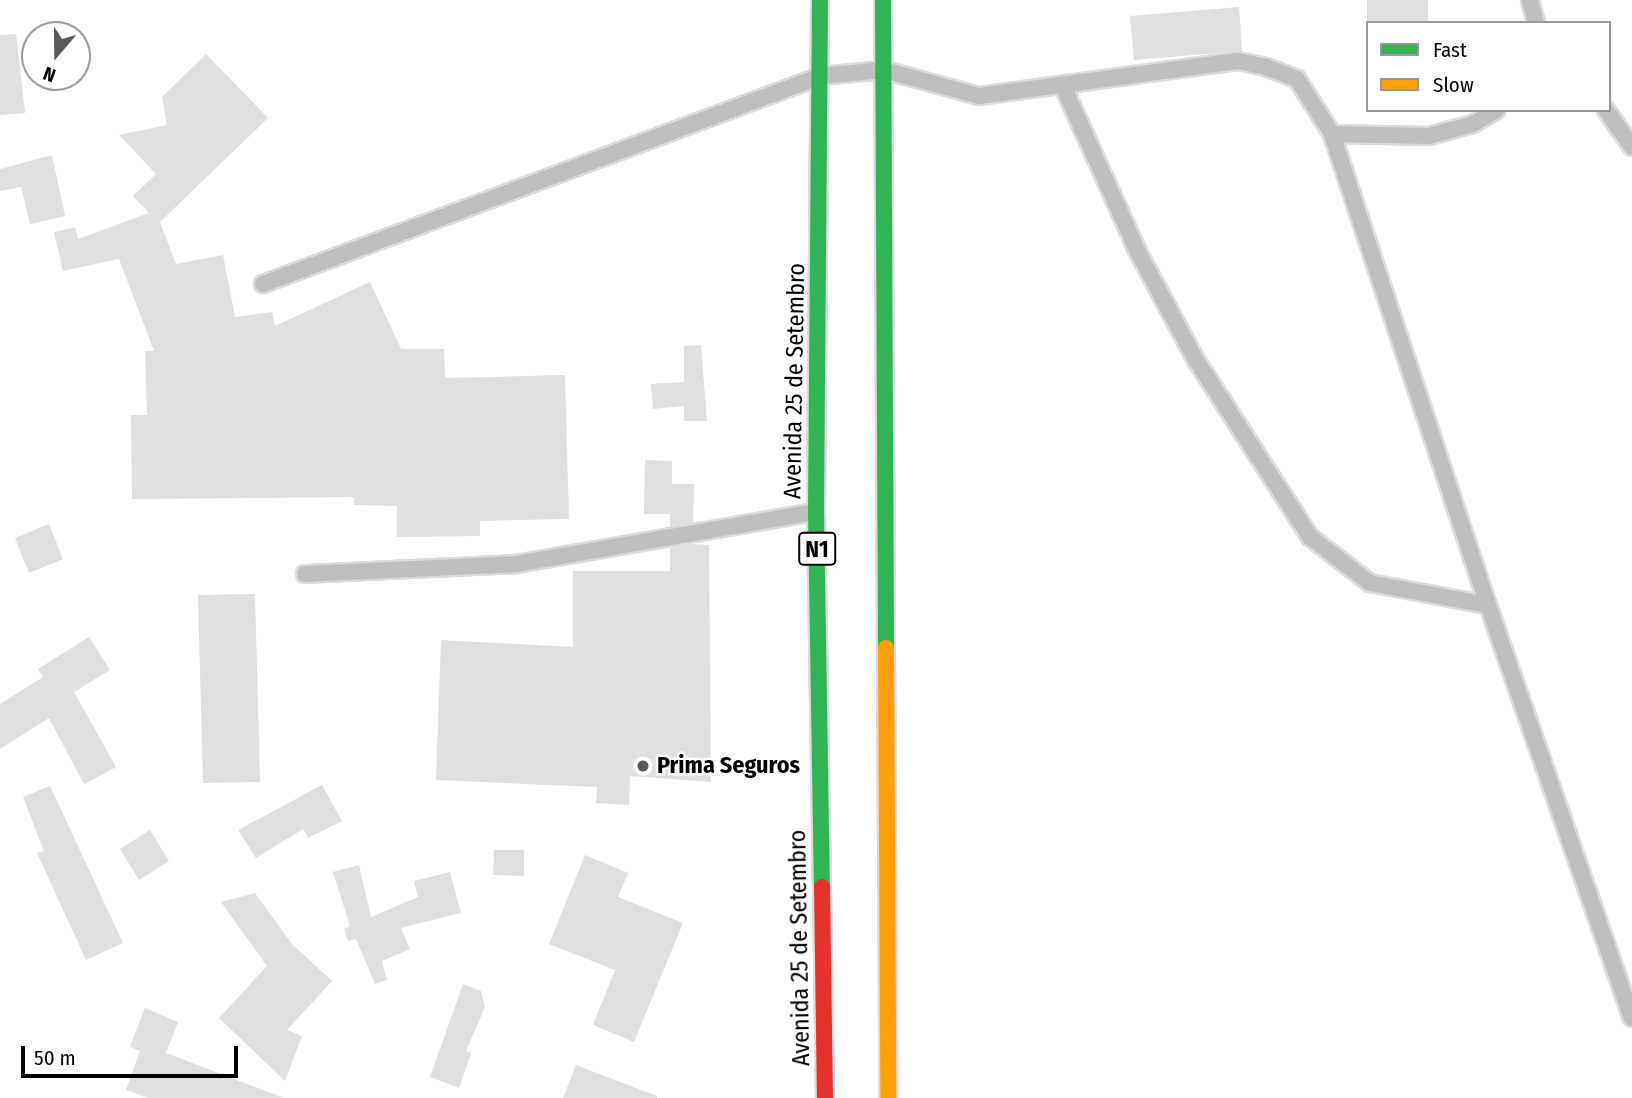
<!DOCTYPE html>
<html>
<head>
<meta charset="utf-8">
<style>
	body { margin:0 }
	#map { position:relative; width:1632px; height:1098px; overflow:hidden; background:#fff; font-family:"Fira Sans Condensed",sans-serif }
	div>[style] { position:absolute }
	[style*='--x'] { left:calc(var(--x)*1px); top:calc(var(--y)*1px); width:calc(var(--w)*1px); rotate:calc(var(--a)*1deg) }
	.building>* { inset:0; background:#dfdfdf }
	.roads { filter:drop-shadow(2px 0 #dbdbdb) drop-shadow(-2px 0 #dbdbdb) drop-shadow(0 2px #dbdbdb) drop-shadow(0 -2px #dbdbdb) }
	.lane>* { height:16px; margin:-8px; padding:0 8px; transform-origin:8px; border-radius:8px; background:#bebebe }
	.fast>* { height:16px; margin:-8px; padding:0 8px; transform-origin:8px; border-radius:8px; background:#30b455 }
	.slow>* { height:16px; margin:-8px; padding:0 8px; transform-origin:8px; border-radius:8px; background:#ff9f0a }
	.jam>* { height:16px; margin:-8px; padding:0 8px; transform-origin:8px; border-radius:8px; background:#e5322d }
	.dots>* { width:19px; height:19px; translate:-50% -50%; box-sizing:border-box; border:4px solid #fff; border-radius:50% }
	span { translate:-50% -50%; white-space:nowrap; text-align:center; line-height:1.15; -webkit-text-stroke:5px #fff; paint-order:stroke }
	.shield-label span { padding:2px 5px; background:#fff; border:2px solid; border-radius:5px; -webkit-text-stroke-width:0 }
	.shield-label { font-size:23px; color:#000; font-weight:700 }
	.street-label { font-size:24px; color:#000 }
	.poi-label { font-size:24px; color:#000; font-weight:700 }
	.left { translate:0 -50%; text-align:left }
	.legend { position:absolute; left:1366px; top:21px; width:245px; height:91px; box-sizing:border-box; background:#fff; border:2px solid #999; margin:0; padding:9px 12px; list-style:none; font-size:21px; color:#000 }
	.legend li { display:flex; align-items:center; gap:14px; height:35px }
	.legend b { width:35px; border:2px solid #999 }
	.north { position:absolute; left:21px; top:21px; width:70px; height:70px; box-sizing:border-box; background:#fff; border:2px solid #999; border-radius:50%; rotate:200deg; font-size:19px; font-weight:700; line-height:28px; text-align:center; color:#000 }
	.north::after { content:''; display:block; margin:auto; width:24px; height:32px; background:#595959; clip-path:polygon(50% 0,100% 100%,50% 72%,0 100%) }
	.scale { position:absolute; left:21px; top:1046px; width:217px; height:32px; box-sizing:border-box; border:4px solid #000; border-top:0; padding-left:9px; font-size:21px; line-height:24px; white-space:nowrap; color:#000; -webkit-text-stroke:5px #fff; paint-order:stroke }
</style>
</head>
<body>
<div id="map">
	<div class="building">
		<i style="clip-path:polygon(1367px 0,1428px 0,1428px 23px,1367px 23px)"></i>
		<i style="clip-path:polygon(1239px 7px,1242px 51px,1134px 60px,1130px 16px)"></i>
		<i style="clip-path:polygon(16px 34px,25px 113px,0 115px,0 35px)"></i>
		<i style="clip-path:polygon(206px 54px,268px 118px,160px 222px,176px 264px,223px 255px,235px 317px,272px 312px,275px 326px,370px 282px,401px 349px,444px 349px,445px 378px,565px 375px,569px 519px,480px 521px,480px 536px,397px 537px,397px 506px,354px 505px,354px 497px,132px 499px,131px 415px,147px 415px,145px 351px,154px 351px,119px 259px,63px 271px,54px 232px,75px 227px,78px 239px,149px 213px,133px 196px,156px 174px,119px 135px,167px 125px,162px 97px)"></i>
		<i style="clip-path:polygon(52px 155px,65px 216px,30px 224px,21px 187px,0 191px,0 169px)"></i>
		<i style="clip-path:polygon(701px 345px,707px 421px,684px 421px,684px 406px,653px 409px,651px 384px,684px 382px,684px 346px)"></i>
		<i style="clip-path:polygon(645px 460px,672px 461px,672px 484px,694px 484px,693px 523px,670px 527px,670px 514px,644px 514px)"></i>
		<i style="clip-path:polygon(49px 524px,63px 559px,29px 573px,15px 538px)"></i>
		<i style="clip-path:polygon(692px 544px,709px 545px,711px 782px,630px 776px,629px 805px,596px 803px,597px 787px,436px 780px,441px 640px,573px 647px,573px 571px,670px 571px,670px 548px)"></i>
		<i style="clip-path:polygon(255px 594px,260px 782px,203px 783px,198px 595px)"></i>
		<i style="clip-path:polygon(89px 637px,110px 670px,74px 692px,116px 767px,84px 784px,49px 718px,0 749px,0 704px,43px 677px,38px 669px)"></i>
		<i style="clip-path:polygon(322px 785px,342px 821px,308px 838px,303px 829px,256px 858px,238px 830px)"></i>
		<i style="clip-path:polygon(50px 786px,123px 943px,86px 960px,37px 853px,44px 851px,23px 797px)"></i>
		<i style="clip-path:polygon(150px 830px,169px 861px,139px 880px,120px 849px)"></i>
		<i style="clip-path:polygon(494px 850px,524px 850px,524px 876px,493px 875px)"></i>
		<i style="clip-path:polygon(585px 855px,628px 873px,618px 897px,683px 923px,634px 1042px,593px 1025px,615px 970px,549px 944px)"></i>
		<i style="clip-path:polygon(359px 865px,371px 917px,418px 897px,414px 881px,450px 872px,461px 913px,401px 928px,410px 949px,382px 961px,387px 980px,375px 984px,356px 939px,348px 941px,344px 929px,350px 926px,333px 872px)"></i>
		<i style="clip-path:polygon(255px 893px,292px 944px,332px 981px,287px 1030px,302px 1036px,285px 1081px,219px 1018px,267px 966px,221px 902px)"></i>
		<i style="clip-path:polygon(463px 984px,481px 991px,485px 1007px,466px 1051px,471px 1053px,459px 1088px,430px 1077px)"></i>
		<i style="clip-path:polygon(145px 1008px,178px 1022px,166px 1053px,284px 1098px,148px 1098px,126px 1090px,140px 1051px,130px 1047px)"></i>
		<i style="clip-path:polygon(576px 1065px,657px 1096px,657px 1098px,563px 1098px)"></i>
	</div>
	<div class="roads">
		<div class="lane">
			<i style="--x:1530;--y:0;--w:24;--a:75"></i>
			<i style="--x:1063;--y:86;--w:182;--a:65.7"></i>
			<i style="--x:1138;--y:252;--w:123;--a:61.8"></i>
			<i style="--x:1196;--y:360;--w:211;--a:57.2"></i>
			<i style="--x:1310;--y:537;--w:76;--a:37.5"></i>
			<i style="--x:1370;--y:583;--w:120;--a:10.6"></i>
			<i style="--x:1488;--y:605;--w:437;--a:70.8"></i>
			<i style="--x:1606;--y:110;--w:45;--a:54.9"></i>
			<i style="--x:1332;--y:134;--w:97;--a:1.2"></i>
			<i style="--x:1429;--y:136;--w:46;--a:-15.3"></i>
			<i style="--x:1473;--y:124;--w:27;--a:-31"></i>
			<i style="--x:263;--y:284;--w:596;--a:-20.44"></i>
			<i style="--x:821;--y:76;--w:63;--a:-5.4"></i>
			<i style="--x:884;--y:70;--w:98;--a:15.3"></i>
			<i style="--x:979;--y:96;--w:261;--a:-7.7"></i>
			<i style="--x:1238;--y:61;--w:29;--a:12"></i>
			<i style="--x:1266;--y:67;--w:33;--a:21"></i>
			<i style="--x:1297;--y:79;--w:65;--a:57.5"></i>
			<i style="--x:1332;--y:134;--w:496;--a:71.7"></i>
			<i style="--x:305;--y:574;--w:211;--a:-2.7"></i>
			<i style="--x:516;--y:564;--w:303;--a:-9.9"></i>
		</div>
		<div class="fast">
			<i style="--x:820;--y:0;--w:512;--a:90.45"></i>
			<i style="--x:816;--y:512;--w:375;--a:89.1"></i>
			<i style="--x:883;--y:0;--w:648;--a:89.73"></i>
		</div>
		<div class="slow">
			<i style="--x:886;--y:648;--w:450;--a:89.7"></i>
		</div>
		<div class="jam">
			<i style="--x:822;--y:887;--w:211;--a:89.2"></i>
		</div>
	</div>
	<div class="dots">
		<i style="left:643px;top:766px;background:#595959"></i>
	</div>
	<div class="shield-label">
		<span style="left:817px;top:549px">N1</span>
	</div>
	<div class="street-label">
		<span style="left:795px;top:381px;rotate:-89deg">Avenida 25 de Setembro</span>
		<span style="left:800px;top:948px;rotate:-91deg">Avenida 25 de Setembro</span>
	</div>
	<div class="poi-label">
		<span class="left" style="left:657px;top:766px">Prima Seguros</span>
	</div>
	<ul class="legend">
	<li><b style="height:9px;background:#30b455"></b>Fast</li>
	<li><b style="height:9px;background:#ff9f0a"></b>Slow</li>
	</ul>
	<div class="north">N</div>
	<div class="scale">50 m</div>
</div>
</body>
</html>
